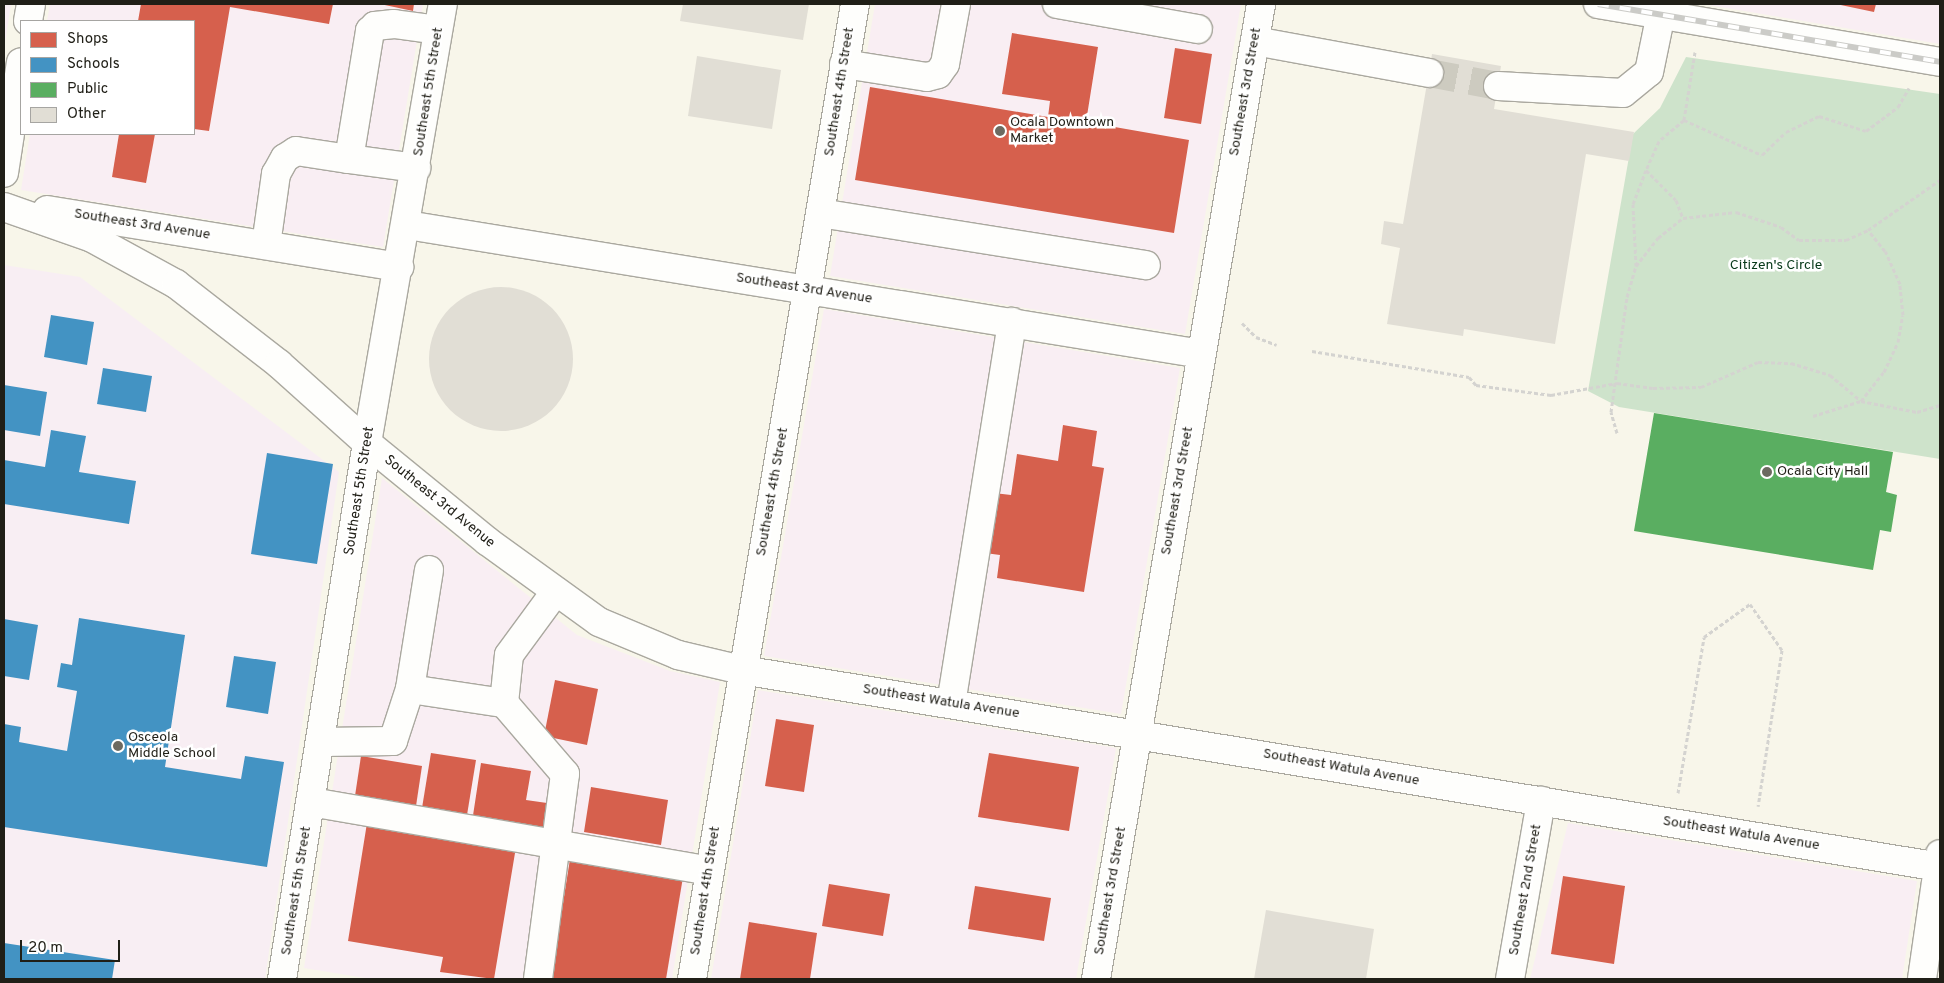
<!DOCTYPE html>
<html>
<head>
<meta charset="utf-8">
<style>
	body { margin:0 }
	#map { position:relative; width:1944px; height:983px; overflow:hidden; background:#f8f6ea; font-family:Overpass,sans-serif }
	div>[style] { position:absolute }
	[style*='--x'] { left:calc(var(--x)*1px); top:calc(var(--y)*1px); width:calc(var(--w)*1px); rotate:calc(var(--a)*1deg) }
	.commercial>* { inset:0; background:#f9eef3 }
	.education>* { inset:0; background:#f8eef3 }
	.green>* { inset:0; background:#cee3cb }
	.shops>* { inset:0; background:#d6604d }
	.schools>* { inset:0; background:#4393c3 }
	.public>* { inset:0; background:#5aae61 }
	.building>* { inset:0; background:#e1ded5 }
	.round { border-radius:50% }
	.minor-tunnel>* { height:28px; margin-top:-14px; transform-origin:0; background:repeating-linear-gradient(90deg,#cdcbc0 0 28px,transparent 0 42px) }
	.path>* { height:3px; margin-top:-1.5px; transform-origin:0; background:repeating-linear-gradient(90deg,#d4d3d0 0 4px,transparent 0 6.5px) }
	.roads { filter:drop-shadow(1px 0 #aaa89f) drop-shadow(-1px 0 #aaa89f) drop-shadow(0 1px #aaa89f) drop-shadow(0 -1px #aaa89f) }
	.minor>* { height:28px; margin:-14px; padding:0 14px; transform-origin:14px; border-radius:14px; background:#fefefc }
	.rail>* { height:5.5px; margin-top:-2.75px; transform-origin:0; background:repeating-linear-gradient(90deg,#fff 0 11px,#cbcbc7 0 22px); box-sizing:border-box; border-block:1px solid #cbcbc7 }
	.dots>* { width:14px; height:14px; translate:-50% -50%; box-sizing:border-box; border:2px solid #fff; border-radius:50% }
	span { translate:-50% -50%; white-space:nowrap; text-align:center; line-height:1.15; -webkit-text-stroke:5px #fff; paint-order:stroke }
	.street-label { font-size:14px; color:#201f17 }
	.poi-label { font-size:14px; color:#201f17 }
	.left { translate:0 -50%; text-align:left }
	.park-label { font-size:14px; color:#073919 }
	.frame { position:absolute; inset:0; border:5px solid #201f17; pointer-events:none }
	.legend { position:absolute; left:20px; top:20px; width:175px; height:115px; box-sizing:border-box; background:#fff; border:1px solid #a6a5a2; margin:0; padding:6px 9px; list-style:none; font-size:15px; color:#201f17 }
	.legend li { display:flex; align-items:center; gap:10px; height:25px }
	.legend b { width:25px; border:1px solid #a6a5a2 }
	.scale { position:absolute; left:20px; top:940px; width:100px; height:22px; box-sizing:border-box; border:2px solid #201f17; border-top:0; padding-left:6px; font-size:15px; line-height:18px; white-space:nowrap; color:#201f17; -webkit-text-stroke:4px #fff; paint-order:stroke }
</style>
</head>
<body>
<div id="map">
	<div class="commercial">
		<i style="clip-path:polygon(4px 4px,11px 4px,4px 49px)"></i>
		<i style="clip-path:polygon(50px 4px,423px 4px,383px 247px,21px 190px,30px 134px,194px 134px,194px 21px,47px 21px)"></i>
		<i style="clip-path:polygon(875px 4px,1241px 4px,1185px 334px,830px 276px)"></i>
		<i style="clip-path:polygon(1702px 4px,1940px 4px,1940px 44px)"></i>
		<i style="clip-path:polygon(824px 309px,1180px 368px,1121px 714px,764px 656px)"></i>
		<i style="clip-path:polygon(382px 478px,577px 635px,670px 671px,720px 682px,672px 979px,371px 979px,304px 968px)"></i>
		<i style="clip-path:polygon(758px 690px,1116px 748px,1076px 979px,711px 979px)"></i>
		<i style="clip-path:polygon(1568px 823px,1917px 881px,1902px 979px,1530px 979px)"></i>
	</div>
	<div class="education">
		<i style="clip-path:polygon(4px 265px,80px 277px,339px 472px,265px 979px,4px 979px)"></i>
	</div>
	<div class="green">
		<i style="clip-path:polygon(1686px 57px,1940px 94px,1940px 459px,1619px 407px,1588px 391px,1633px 134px,1660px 108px)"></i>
	</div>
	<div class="shops">
		<i style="clip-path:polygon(141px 4px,333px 4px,329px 24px,230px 7px,209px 131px,194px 129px,194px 21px,138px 21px)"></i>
		<i style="clip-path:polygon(380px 4px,414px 4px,413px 11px)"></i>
		<i style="clip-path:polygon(1836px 4px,1876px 4px,1874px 12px)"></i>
		<i style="clip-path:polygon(1012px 33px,1098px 47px,1086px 122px,1189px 140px,1174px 233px,855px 180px,870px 87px,1048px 117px,1050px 101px,1002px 94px)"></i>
		<i style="clip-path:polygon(1175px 48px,1212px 54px,1201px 124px,1164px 118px)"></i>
		<i style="clip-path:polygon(119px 134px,155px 134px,146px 183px,112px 177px)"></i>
		<i style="clip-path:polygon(1063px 425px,1097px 431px,1092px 466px,1104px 468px,1084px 592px,997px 578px,1000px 555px,985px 553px,994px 493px,1011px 495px,1017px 454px,1058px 461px)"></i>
		<i style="clip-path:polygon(555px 680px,598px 689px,587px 745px,544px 736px)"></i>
		<i style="clip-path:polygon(776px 719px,814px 725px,804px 792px,765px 786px)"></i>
		<i style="clip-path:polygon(431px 753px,476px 760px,467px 815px,422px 808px)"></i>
		<i style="clip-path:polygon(989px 753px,1079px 767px,1069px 831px,978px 817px)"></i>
		<i style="clip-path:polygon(361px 756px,422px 766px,416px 806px,355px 796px)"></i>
		<i style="clip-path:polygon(481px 763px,531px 771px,526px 800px,547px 803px,542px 833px,472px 822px)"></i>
		<i style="clip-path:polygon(591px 787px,668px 800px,661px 845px,584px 832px)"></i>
		<i style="clip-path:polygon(367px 823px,516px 847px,494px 979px,440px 972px,443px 957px,348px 941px)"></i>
		<i style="clip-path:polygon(570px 859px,683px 877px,666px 979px,551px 979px)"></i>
		<i style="clip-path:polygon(1563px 876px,1625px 886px,1614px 964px,1551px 954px)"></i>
		<i style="clip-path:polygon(829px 884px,890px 894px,883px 936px,822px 926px)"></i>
		<i style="clip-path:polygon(975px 886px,1051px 898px,1044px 941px,968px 929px)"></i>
		<i style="clip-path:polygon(749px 922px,817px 933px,810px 979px,740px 979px)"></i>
	</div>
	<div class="schools">
		<i style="clip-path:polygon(51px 315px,94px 322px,87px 365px,44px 357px)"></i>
		<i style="clip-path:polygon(103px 368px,152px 376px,146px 412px,97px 404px)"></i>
		<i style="clip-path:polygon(4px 385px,47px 392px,40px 436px,4px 430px)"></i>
		<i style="clip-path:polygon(51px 430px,86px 436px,79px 472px,136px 481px,129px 524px,4px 504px,4px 460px,45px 467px)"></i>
		<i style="clip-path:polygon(267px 453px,333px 464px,317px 564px,251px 554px)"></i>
		<i style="clip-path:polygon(79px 618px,185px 635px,165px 767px,241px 779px,245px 756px,284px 762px,267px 867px,4px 827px,4px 724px,21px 727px,19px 742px,67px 751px,77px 691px,57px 687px,61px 663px,72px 665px)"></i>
		<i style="clip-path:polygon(4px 619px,38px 625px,29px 680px,4px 676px)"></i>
		<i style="clip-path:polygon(234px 656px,276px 662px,268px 714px,226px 707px)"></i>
		<i style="clip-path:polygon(4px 943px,115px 960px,112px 979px,4px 979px)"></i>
	</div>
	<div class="public">
		<i style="clip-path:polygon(1654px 413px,1893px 452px,1886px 492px,1897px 495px,1891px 532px,1880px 530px,1873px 570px,1634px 531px)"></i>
	</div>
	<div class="building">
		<i style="clip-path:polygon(683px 4px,809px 4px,803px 40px,680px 21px)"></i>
		<i style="clip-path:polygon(1432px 54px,1501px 66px,1494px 109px,1634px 132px,1629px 161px,1586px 154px,1555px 344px,1464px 329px,1463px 336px,1387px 324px,1400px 248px,1381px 244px,1384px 221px,1403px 224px)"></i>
		<i style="clip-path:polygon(697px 56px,781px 70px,772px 129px,688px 116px)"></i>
		<i class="round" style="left:429px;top:287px;width:144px;height:144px"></i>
		<i style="clip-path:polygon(1266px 910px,1374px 929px,1366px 979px,1254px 979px)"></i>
	</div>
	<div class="minor-tunnel">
		<i style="--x:1429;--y:73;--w:70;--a:10.7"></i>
	</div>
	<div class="path">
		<i style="--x:1695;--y:52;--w:69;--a:99.2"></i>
		<i style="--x:1684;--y:120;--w:33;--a:140"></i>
		<i style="--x:1659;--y:141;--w:32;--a:114"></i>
		<i style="--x:1646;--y:170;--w:42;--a:45"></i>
		<i style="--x:1676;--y:200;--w:19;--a:69"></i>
		<i style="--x:1683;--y:218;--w:53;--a:-6.5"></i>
		<i style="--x:1736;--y:212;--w:47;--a:18.4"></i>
		<i style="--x:1781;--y:227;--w:22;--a:36"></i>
		<i style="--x:1799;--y:240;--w:47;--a:0"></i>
		<i style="--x:1846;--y:240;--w:24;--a:-24"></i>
		<i style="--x:1868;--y:230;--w:88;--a:-34.8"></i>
		<i style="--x:1684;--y:120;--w:85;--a:24.2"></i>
		<i style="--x:1762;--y:155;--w:33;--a:-44"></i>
		<i style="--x:1786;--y:132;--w:37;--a:-26"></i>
		<i style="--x:1819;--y:116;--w:49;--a:17.7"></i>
		<i style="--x:1866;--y:131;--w:40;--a:-37"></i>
		<i style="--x:1898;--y:107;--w:22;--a:-60"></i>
		<i style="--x:1636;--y:266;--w:62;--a:-92.8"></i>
		<i style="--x:1633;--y:204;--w:36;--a:-69"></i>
		<i style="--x:1242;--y:323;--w:20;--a:45"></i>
		<i style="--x:1256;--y:337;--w:22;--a:21"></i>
		<i style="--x:1312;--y:351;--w:159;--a:9.4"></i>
		<i style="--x:1469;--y:377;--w:11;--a:49"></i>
		<i style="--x:1476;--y:385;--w:76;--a:7.6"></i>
		<i style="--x:1551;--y:395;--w:67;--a:-10.3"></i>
		<i style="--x:1617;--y:383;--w:36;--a:8"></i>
		<i style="--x:1653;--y:388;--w:48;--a:-1.2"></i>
		<i style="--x:1701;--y:387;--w:62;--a:-23.7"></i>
		<i style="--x:1758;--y:362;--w:33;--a:2"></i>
		<i style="--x:1791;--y:363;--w:41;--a:17.1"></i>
		<i style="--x:1830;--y:375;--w:40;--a:40"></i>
		<i style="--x:1861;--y:401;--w:57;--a:11.1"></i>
		<i style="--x:1917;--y:412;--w:24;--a:-17"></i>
		<i style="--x:1813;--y:416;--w:50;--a:-17.4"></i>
		<i style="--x:1861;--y:401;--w:37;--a:-52"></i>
		<i style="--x:1884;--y:372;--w:33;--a:-65"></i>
		<i style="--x:1898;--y:342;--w:27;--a:-80"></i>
		<i style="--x:1903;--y:315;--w:31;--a:-96"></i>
		<i style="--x:1900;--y:284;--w:36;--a:-114"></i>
		<i style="--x:1885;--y:251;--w:27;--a:-129"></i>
		<i style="--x:1617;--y:433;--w:22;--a:-106"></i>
		<i style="--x:1611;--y:412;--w:116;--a:-82.1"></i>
		<i style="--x:1627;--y:297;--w:32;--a:-74"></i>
		<i style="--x:1636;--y:266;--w:36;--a:-52"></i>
		<i style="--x:1658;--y:238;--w:32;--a:-39"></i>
		<i style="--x:1678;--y:793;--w:158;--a:-80.5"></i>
		<i style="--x:1704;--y:637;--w:57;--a:-35.7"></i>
		<i style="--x:1750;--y:604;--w:56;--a:55.2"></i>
		<i style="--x:1782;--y:650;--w:158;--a:98.7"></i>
	</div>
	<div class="roads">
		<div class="minor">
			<i style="--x:1057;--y:4;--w:143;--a:10.1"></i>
			<i style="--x:1598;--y:4;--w:347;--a:9.6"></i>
			<i style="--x:28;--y:21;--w:17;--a:-80"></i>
			<i style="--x:1255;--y:41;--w:177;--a:10.4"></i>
			<i style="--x:844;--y:64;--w:84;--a:8.9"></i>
			<i style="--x:927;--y:77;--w:11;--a:-15"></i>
			<i style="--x:938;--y:74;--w:12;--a:-55"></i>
			<i style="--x:945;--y:64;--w:61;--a:-79.6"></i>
			<i style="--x:1498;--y:86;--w:125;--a:3.2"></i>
			<i style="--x:1623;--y:93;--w:33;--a:-39"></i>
			<i style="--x:1649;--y:72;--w:69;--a:-78.4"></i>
			<i style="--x:349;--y:159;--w:68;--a:7.7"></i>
			<i style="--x:4;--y:173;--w:112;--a:-81.3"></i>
			<i style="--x:4;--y:207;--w:93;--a:19.4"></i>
			<i style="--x:92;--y:238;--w:96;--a:28.7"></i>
			<i style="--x:176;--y:284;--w:130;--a:37.8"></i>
			<i style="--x:279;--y:364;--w:118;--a:41.9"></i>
			<i style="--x:367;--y:443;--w:155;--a:39.2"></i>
			<i style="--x:487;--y:541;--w:138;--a:35.9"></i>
			<i style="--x:599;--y:622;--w:86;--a:22.7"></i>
			<i style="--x:678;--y:655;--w:66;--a:13.2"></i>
			<i style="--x:742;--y:670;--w:1214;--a:9.34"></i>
			<i style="--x:47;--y:210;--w:357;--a:9.2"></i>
			<i style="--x:820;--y:213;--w:330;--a:9.1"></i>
			<i style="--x:407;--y:225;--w:805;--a:9.22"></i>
			<i style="--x:266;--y:245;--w:72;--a:-82"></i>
			<i style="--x:276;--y:174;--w:18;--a:-61"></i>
			<i style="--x:285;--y:158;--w:13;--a:-32"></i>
			<i style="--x:296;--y:151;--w:54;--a:8.6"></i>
			<i style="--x:349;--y:159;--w:130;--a:-80.7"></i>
			<i style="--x:370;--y:31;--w:7;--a:-45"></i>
			<i style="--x:375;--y:26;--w:19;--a:-6"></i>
			<i style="--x:394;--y:24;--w:44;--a:7.8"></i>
			<i style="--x:429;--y:570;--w:121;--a:99.1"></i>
			<i style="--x:410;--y:689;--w:95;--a:8.5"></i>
			<i style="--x:951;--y:704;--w:387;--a:-80.9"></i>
			<i style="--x:321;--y:742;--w:72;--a:-0.8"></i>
			<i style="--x:393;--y:741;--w:55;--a:-71.9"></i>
			<i style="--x:311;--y:802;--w:404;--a:9.8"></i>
			<i style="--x:282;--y:979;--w:543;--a:-80.99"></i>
			<i style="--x:367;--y:443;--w:446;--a:-80.2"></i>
			<i style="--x:538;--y:979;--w:207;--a:-82.5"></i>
			<i style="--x:565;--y:774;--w:94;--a:-130.7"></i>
			<i style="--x:504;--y:703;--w:48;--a:-84.1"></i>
			<i style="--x:509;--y:655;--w:79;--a:-53.7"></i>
			<i style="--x:692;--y:979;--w:989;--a:-80.51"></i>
			<i style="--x:1096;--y:979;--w:989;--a:-80.39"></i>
			<i style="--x:1510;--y:979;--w:181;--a:-80.1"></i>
			<i style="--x:1922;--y:979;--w:126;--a:-81.8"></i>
		</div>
	</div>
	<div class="rail">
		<i style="--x:1598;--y:4;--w:347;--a:9.6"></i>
	</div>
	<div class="dots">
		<i style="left:1000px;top:131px;background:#6c6a61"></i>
		<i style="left:1767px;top:472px;background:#6c6a61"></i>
		<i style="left:118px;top:746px;background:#6c6a61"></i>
	</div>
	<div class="street-label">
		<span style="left:429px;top:92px;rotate:-81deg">Southeast 5th Street</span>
		<span style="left:840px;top:92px;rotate:-81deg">Southeast 4th Street</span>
		<span style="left:1246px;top:92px;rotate:-80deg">Southeast 3rd Street</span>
		<span style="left:142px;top:225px;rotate:9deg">Southeast 3rd Avenue</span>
		<span style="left:804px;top:289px;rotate:9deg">Southeast 3rd Avenue</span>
		<span style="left:360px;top:491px;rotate:-81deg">Southeast 5th Street</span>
		<span style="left:1178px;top:491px;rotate:-80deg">Southeast 3rd Street</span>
		<span style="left:773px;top:492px;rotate:-80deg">Southeast 4th Street</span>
		<span style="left:439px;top:502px;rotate:39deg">Southeast 3rd Avenue</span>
		<span style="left:941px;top:702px;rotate:9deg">Southeast Watula Avenue</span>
		<span style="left:1341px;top:768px;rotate:10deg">Southeast Watula Avenue</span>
		<span style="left:1741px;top:834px;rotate:9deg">Southeast Watula Avenue</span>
		<span style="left:1526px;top:890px;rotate:-80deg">Southeast 2nd Street</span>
		<span style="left:297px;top:891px;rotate:-81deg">Southeast 5th Street</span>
		<span style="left:706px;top:891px;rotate:-81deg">Southeast 4th Street</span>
		<span style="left:1111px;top:891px;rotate:-80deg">Southeast 3rd Street</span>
	</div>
	<div class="poi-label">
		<span class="left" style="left:1010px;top:131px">Ocala Downtown<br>Market</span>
		<span class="left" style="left:1777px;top:472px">Ocala City Hall</span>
		<span class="left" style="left:128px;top:746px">Osceola<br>Middle School</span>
	</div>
	<div class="park-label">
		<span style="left:1776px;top:266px">Citizen's Circle</span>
	</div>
	<div class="frame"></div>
	<ul class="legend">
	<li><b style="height:14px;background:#d6604d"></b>Shops</li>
	<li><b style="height:14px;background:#4393c3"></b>Schools</li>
	<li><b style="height:14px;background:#5aae61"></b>Public</li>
	<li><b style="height:14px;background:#e1ded5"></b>Other</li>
	</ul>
	<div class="scale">20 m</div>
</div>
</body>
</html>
